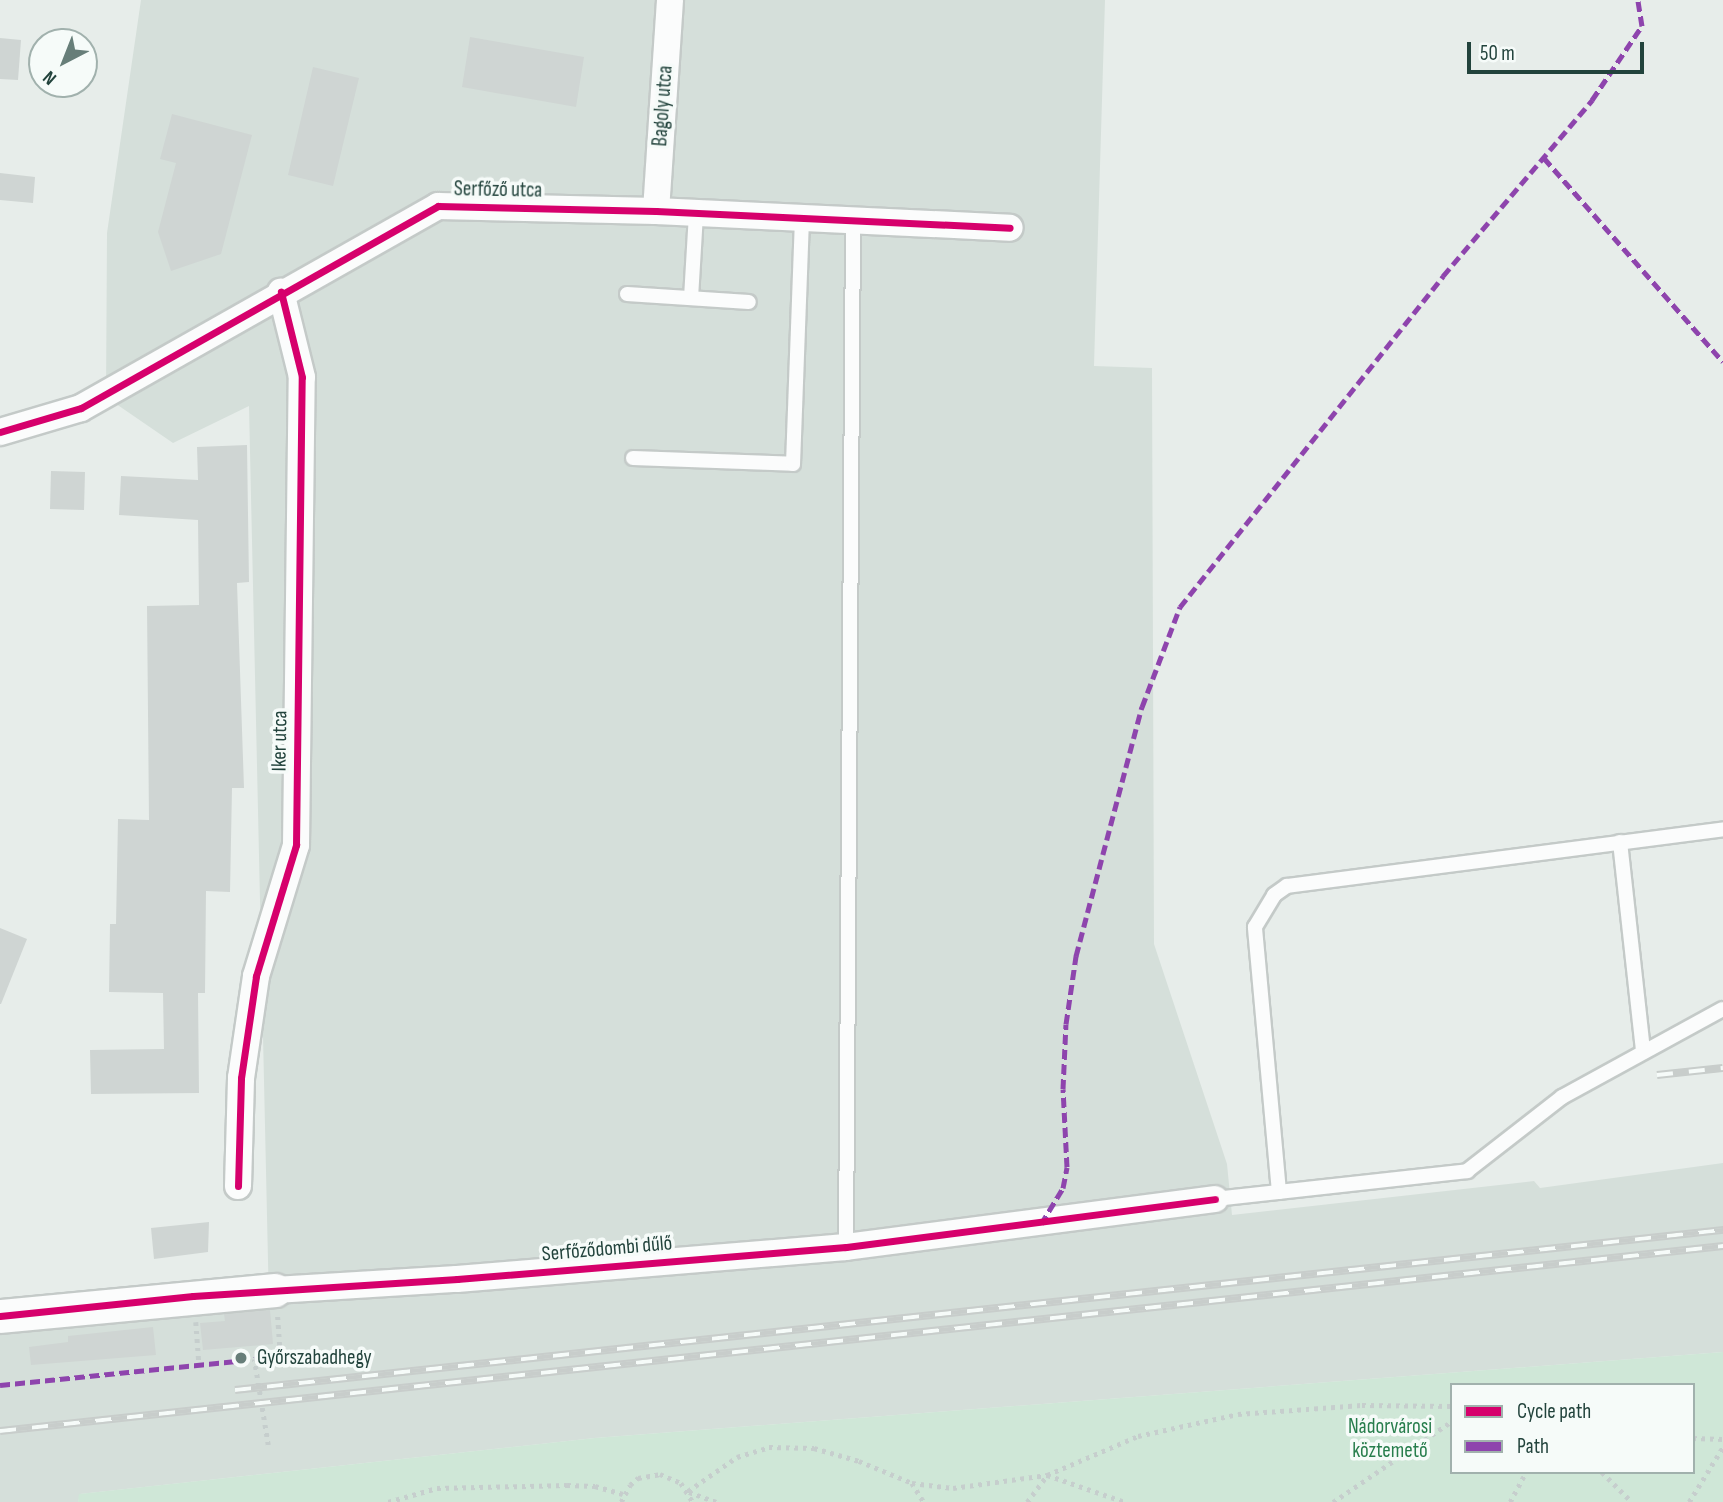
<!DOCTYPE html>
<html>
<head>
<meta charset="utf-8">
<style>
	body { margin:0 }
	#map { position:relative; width:1723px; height:1502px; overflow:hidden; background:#e7edea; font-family:"Sofia Sans Condensed",sans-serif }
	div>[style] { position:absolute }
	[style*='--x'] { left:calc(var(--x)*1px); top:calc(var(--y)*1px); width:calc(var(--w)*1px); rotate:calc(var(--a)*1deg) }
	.built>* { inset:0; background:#d5dfda }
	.green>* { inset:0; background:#cfe7d7 }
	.building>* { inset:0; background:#cfd5d3 }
	.path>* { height:4.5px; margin-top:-2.25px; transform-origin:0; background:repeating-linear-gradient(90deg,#c6cecd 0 3.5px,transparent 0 8.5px) }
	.roads { filter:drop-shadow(2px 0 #c4cac8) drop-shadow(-2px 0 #c4cac8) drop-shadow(0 2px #c4cac8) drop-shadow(0 -2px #c4cac8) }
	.service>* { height:14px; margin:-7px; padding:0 7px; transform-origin:7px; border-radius:7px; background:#fbfcfc }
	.minor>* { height:26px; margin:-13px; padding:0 13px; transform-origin:13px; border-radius:13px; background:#fbfcfc }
	.tertiary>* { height:33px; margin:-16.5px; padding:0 16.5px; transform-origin:16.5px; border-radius:16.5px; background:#fbfcfc }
	.rail>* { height:8px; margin-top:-4px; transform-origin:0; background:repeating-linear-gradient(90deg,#f6fbf9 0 16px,#c8cdcb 0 32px); box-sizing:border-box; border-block:2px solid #c8cdcb }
	.quiet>* { height:5px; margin-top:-2.5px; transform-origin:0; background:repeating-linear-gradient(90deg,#8e44ad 0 10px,transparent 0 15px) }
	.cycleway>* { height:7px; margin:-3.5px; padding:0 3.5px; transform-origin:3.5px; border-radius:3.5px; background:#d6006c }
	.dots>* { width:19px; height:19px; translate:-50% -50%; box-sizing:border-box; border:4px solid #f6fbf9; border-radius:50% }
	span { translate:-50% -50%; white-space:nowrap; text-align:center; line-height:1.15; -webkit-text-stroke:7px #f6fbf9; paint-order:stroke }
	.street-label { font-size:21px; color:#22433c }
	.poi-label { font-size:21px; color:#22433c }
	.left { translate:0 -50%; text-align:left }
	.park-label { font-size:21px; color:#287e4d }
	.legend { position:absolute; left:1450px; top:1383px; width:245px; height:91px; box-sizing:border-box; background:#f6fbf9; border:2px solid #a1b1ad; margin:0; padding:9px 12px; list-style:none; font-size:21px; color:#22433c }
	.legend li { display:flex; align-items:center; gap:14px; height:35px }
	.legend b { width:35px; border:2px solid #a1b1ad }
	.north { position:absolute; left:28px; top:28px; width:70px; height:70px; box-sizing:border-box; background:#f6fbf9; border:2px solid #a1b1ad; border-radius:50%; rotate:222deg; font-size:19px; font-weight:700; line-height:28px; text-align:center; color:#22433c }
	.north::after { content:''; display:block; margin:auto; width:24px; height:32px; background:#677e79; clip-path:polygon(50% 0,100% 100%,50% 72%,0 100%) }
	.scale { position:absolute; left:1467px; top:42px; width:177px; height:32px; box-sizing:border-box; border:4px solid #22433c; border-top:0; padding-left:9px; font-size:21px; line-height:24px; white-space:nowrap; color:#22433c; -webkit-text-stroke:5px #f6fbf9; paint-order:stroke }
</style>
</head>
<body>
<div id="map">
	<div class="built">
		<i style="clip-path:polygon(141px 0,1105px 0,1094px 366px,1152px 368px,1154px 944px,1227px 1164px,1232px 1215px,1534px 1181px,1540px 1188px,1723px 1163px,1723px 1352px,595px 1438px,80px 1494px,78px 1502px,0 1502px,0 1334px,269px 1306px,249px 406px,173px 443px,106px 397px,107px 233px)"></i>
	</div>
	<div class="green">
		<i style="clip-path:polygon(evenodd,1723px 1352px,1723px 1502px,78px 1502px,79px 1494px,595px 1438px,1723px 1352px,1452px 1385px,1693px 1385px,1693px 1472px,1452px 1472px,1452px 1385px)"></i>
	</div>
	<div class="building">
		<i style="clip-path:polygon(470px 37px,584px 57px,576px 107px,462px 87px)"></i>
		<i style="clip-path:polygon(0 38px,21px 40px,18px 80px,0 79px)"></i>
		<i style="clip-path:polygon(313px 67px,359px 78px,333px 186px,288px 175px)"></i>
		<i style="clip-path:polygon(172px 114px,252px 135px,221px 254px,171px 271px,158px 232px,176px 163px,160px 159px)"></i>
		<i style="clip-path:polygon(0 173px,35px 177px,33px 203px,0 200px)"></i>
		<i style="clip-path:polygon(247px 445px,249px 582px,237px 583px,244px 788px,232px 788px,230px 892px,206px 891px,205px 993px,198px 993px,199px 1093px,91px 1094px,90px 1050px,164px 1049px,163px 993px,109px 992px,110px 924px,116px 924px,118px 819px,149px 820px,147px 606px,199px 605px,198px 520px,119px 515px,121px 476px,198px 480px,197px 447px)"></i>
		<i style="clip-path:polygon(51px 471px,85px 472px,84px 510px,50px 509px)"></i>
		<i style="clip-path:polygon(0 928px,27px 939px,1px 1004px,0 1004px)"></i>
		<i style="clip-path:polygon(209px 1222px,208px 1252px,154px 1259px,151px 1228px)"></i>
		<i style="clip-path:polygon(270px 1310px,273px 1344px,203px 1350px,200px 1323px,225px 1321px,224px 1314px)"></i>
		<i style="clip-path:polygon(153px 1327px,156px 1355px,31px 1365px,29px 1347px,68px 1342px,68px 1336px)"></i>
	</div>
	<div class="path">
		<i style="--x:196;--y:1322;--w:41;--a:85.8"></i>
		<i style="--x:1693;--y:1438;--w:30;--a:2"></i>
		<i style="--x:268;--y:1445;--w:87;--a:-99.2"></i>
		<i style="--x:254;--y:1359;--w:26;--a:-11"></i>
		<i style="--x:280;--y:1354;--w:39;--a:-94"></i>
		<i style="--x:1602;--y:1472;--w:42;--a:45"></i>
		<i style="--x:912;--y:1483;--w:22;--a:58"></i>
		<i style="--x:688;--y:1491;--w:60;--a:-34.8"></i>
		<i style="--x:737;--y:1457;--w:34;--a:-17"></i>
		<i style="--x:769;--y:1447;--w:45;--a:1.3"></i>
		<i style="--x:814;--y:1448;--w:47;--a:16.1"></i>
		<i style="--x:859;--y:1461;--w:57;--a:22.5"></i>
		<i style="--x:912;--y:1483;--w:41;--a:7"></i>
		<i style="--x:953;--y:1488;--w:95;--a:-7.9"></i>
		<i style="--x:1047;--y:1475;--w:99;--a:-23.2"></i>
		<i style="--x:1138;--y:1436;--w:102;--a:-12.4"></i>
		<i style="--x:1238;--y:1414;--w:124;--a:-4.2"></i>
		<i style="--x:1362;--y:1405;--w:90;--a:0.6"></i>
		<i style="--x:689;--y:1492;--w:29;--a:20"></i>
		<i style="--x:388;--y:1502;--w:51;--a:-15.9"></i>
		<i style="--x:437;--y:1488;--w:130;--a:-1.3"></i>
		<i style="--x:567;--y:1485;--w:28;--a:2"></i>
		<i style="--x:595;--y:1486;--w:29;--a:16"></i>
		<i style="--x:621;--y:1502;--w:19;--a:-62"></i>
		<i style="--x:630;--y:1485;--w:11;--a:-41"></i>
		<i style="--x:638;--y:1478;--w:22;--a:-10"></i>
		<i style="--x:660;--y:1474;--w:23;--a:23"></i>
		<i style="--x:681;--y:1483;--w:22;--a:58"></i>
		<i style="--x:1027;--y:1502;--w:34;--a:-53"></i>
		<i style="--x:1047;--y:1475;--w:83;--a:19.1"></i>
		<i style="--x:1333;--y:1502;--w:144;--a:-34.2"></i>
		<i style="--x:1510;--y:1502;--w:34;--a:-62"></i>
		<i style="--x:1689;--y:1502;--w:65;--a:-58.3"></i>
	</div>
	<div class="roads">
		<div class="service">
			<i style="--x:627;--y:294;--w:122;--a:3.8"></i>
			<i style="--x:691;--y:298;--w:85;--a:-86.6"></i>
			<i style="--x:633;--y:458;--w:160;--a:2.1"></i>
			<i style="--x:793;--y:464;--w:246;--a:-87.9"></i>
			<i style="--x:1620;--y:842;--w:210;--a:83.7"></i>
			<i style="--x:1279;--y:1192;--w:266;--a:-95.2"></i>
			<i style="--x:1255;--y:927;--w:37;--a:-59"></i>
			<i style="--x:1274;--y:895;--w:16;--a:-35"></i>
			<i style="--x:1287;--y:886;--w:440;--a:-7.4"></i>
			<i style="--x:1215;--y:1199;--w:254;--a:-6.3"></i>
			<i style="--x:1467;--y:1171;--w:120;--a:-37.9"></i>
			<i style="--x:1562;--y:1097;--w:183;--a:-28.7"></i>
			<i style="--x:846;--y:1247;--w:1027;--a:-89.61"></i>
		</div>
		<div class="minor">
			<i style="--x:656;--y:211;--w:211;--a:-86.2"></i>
			<i style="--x:0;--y:432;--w:84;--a:-16.5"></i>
			<i style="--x:81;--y:408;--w:410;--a:-29.5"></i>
			<i style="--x:438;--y:206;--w:218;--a:1.3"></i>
			<i style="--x:656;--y:211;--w:354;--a:2.7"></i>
			<i style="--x:238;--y:1186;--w:108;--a:-88.4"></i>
			<i style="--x:241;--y:1078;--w:103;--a:-81.6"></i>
			<i style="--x:256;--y:976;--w:137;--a:-73"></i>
			<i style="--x:296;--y:845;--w:468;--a:-89.3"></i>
			<i style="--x:302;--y:377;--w:88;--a:-103.9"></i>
			<i style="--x:275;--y:1290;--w:182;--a:-3.5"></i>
			<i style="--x:457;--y:1279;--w:390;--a:-4.7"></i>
			<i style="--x:846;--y:1247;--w:372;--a:-7.4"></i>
		</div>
		<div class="tertiary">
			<i style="--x:0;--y:1316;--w:276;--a:-5.4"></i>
		</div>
	</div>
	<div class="rail">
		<i style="--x:1657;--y:1075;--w:66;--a:-6.1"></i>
		<i style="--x:235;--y:1390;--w:1497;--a:-6.14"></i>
		<i style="--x:0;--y:1431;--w:1733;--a:-6.13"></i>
	</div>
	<div class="quiet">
		<i style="--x:1544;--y:158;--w:271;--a:48.7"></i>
		<i style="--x:1041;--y:1224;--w:42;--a:-58.6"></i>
		<i style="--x:1063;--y:1188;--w:21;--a:-79"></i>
		<i style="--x:1067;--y:1167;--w:78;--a:-92.9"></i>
		<i style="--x:1063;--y:1089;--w:65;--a:-87.4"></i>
		<i style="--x:1066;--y:1024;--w:69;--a:-81.6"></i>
		<i style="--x:1076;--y:956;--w:258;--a:-75.2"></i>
		<i style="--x:1142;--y:707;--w:107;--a:-69.2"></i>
		<i style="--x:1180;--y:607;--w:423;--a:-51.5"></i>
		<i style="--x:1443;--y:276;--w:231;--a:-49.7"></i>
		<i style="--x:1592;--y:100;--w:89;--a:-56"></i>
		<i style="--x:1642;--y:26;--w:26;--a:-99"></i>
		<i style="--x:0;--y:1385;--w:255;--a:-5.8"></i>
	</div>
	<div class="cycleway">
		<i style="--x:0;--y:432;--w:84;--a:-16.5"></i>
		<i style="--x:81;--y:408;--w:410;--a:-29.5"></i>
		<i style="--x:438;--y:206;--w:218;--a:1.3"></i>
		<i style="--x:656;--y:211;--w:354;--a:2.7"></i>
		<i style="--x:238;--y:1186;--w:108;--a:-88.4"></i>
		<i style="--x:241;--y:1078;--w:103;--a:-81.6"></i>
		<i style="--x:256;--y:976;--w:137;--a:-73"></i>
		<i style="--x:296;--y:845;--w:468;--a:-89.3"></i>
		<i style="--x:302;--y:377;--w:88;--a:-103.9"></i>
		<i style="--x:0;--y:1316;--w:194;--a:-5.9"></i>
		<i style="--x:193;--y:1296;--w:265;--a:-3.7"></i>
		<i style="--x:457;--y:1279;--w:390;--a:-4.7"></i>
		<i style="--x:846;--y:1247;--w:372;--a:-7.4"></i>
	</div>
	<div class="dots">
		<i style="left:241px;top:1358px;background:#677e79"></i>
	</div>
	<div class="street-label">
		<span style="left:663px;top:106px;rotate:-86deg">Bagoly utca</span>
		<span style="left:498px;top:190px;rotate:1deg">Serfőző utca</span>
		<span style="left:280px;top:741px;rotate:-89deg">Iker utca</span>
		<span style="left:607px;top:1249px;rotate:-5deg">Serfőződombi dűlő</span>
	</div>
	<div class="poi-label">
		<span class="left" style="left:257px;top:1358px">Győrszabadhegy</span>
	</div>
	<div class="park-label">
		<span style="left:1390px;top:1439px">Nádorvárosi<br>köztemető</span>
	</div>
	<ul class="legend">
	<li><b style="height:9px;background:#d6006c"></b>Cycle path</li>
	<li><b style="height:9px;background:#8e44ad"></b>Path</li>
	</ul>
	<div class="north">N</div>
	<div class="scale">50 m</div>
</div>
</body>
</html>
